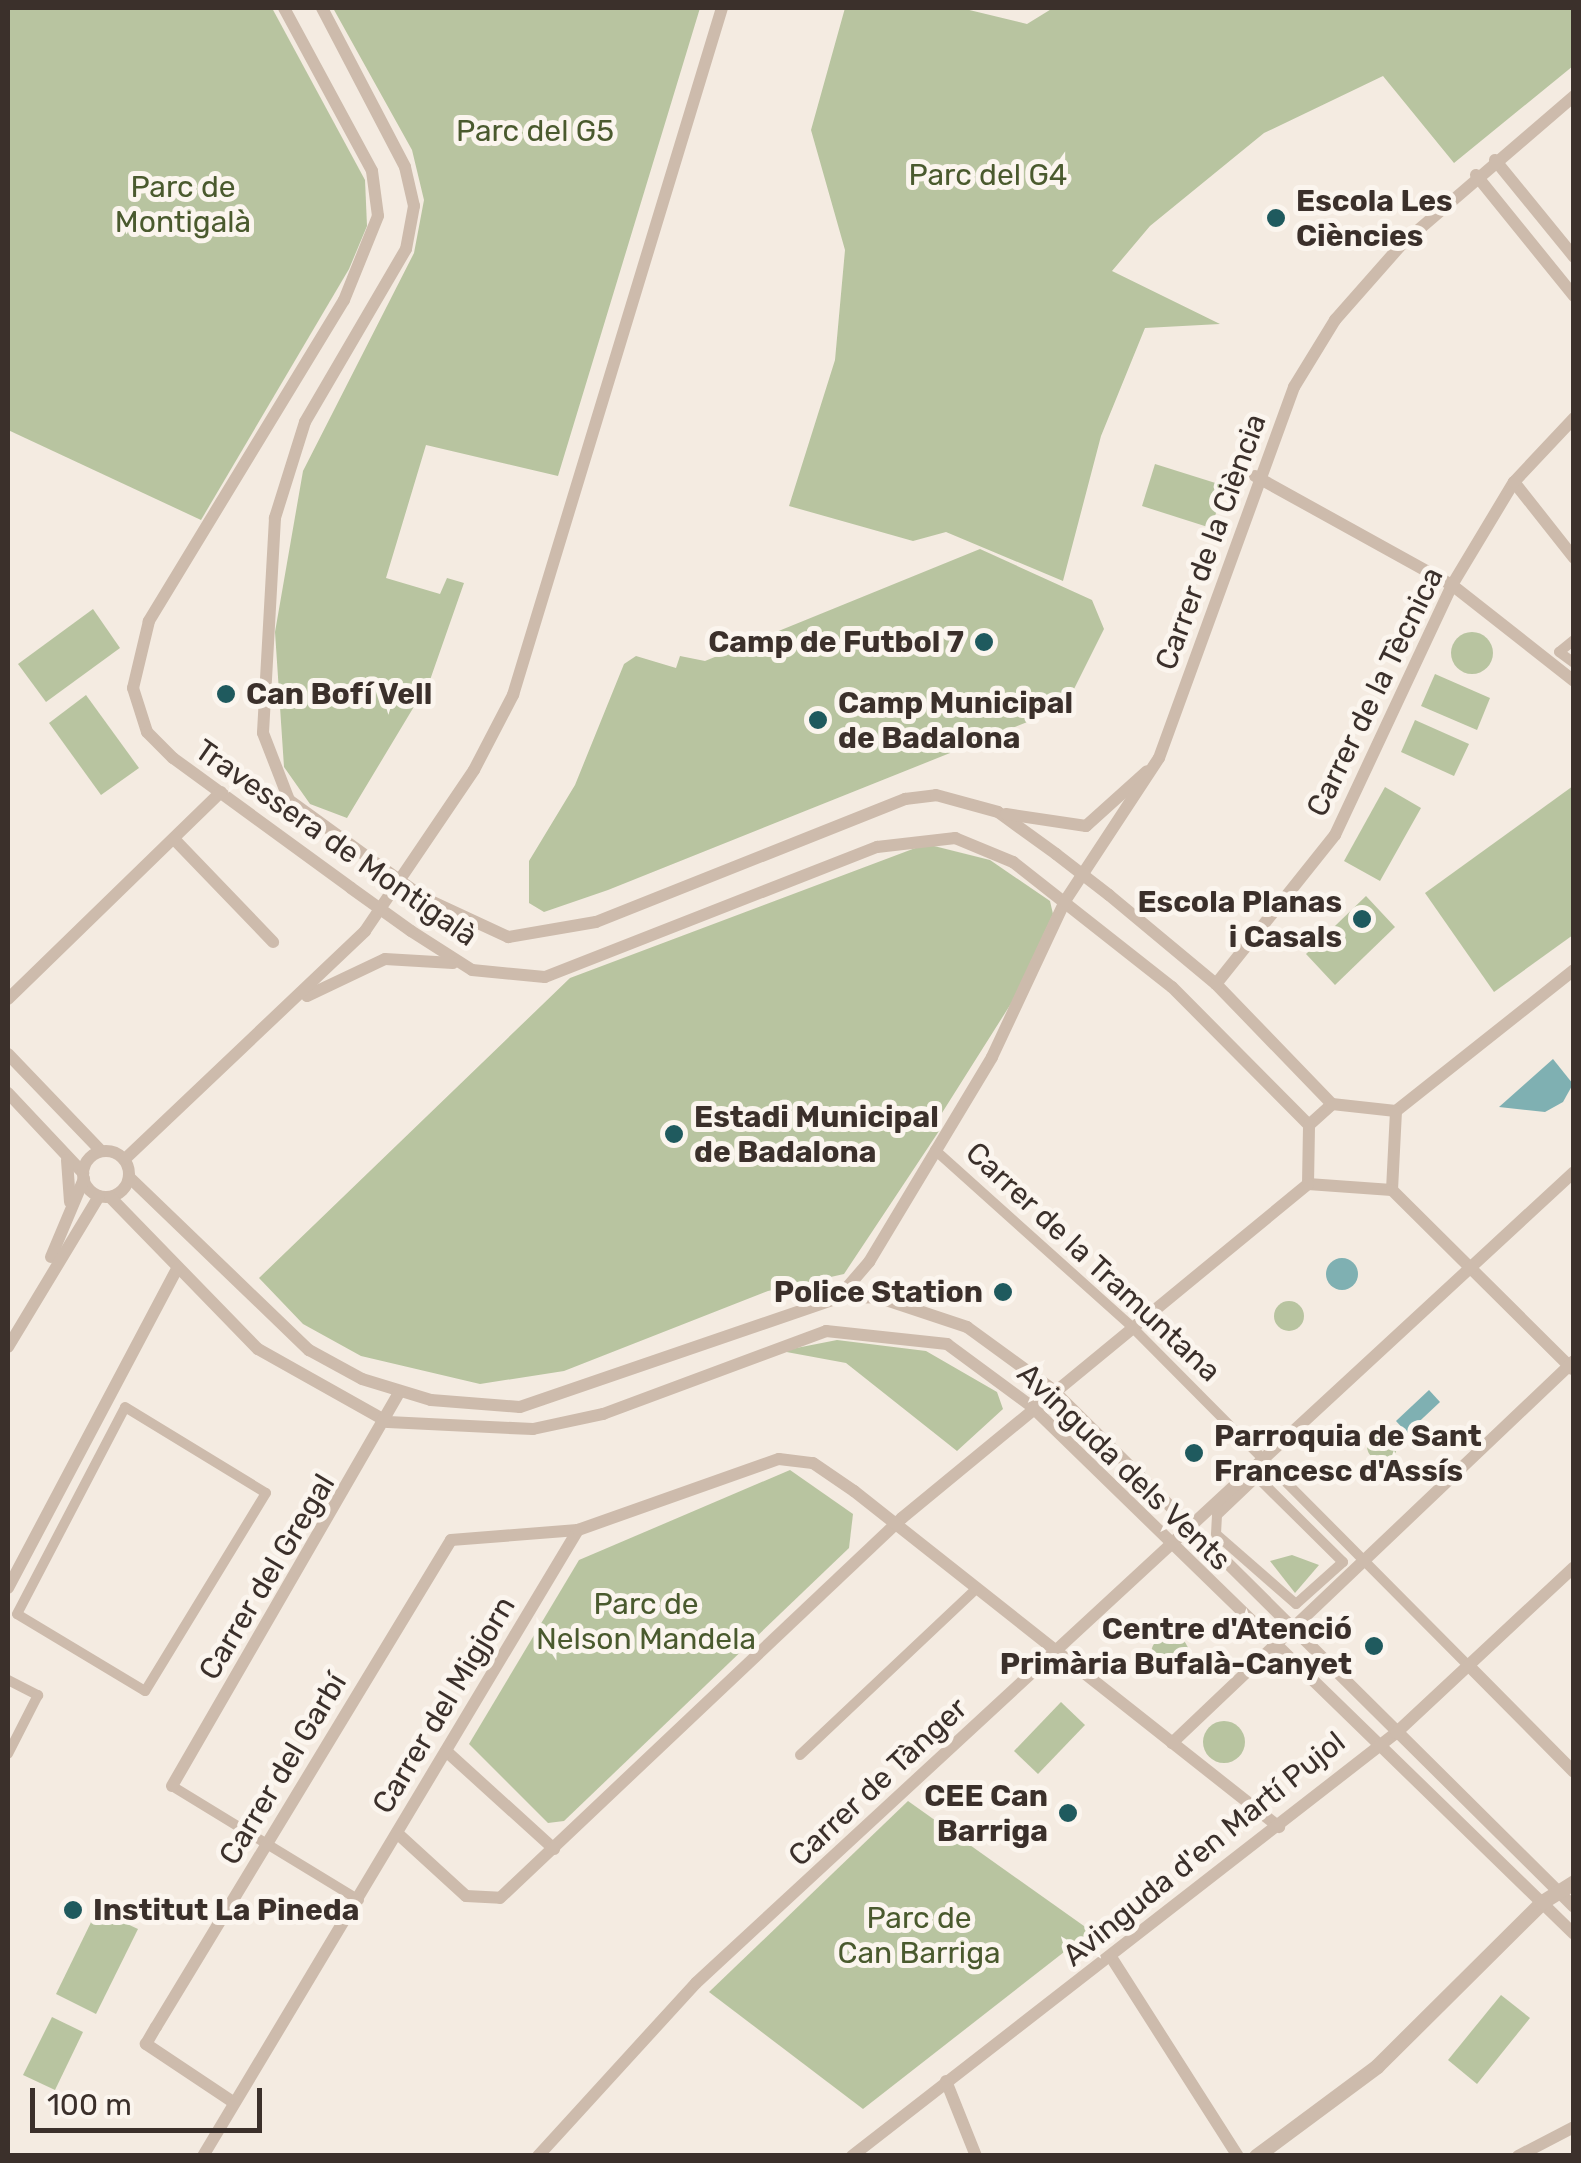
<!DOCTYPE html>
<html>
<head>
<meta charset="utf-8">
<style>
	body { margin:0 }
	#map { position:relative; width:1581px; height:2163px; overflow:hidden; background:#f4ebe1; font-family:Rubik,sans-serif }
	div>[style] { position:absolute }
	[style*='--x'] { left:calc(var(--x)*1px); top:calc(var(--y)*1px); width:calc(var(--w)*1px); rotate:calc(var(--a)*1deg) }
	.green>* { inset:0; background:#b8c4a0 }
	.round { border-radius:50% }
	.water>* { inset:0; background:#7fb0b2 }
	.pedestrian>* { height:10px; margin:-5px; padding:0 5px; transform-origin:5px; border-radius:5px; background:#cdbbac }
	.minor>* { height:12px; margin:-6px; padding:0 6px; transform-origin:6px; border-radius:6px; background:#cdbbac }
	.minor>.ring { margin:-6px; padding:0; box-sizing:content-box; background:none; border:12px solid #cdbbac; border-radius:50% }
	.tertiary>* { height:15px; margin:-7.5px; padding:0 7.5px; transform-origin:7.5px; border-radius:7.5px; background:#cdbbac }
	.minor-bridge>* { height:12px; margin:-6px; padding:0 6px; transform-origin:6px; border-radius:6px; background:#cdbbac }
	.dots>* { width:28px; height:28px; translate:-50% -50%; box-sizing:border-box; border:5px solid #fbf5ee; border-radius:50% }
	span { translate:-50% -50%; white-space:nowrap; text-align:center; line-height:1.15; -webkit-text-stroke:10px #fbf5ee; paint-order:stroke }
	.park-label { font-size:30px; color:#4a5a2e }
	.poi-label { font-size:30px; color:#3b302b; font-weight:700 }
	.left { translate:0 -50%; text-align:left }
	.right { translate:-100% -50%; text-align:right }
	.street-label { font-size:30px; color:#3b302b }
	.frame { position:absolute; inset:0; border:10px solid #3b302b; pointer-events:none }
	.scale { position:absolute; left:30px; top:2088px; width:232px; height:45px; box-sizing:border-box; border:5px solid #3b302b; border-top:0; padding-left:12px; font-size:30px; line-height:35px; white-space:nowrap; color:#3b302b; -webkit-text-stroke:8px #fbf5ee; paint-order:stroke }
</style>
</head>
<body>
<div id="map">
	<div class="green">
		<i style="clip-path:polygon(8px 8px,272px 8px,365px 180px,367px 226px,349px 269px,201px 520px,8px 430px)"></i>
		<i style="clip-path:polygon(333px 8px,700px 8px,558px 476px,426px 445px,386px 578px,440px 594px,447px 578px,464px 583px,430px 680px,347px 818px,310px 804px,284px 767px,275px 632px,303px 471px,414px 253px,424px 200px,412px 150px)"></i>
		<i style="clip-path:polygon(845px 8px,961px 8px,1027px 24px,1053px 8px,1573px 8px,1573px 66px,1454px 163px,1383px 76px,1264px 133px,1150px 226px,1112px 271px,1220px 324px,1145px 328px,1101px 436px,1063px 581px,946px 532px,913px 541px,789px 506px,835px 360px,845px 250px,811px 130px)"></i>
		<i style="clip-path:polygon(1155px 464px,1225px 486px,1211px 528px,1142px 506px)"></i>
		<i style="clip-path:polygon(980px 549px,1092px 600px,1104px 629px,1065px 707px,608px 890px,544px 912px,529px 903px,529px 861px,575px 785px,624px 664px,636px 656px,676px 668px,680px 656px,705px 661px)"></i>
		<i style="clip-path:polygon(93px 609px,120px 648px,46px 702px,18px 664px)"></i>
		<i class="round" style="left:1451px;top:632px;width:42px;height:42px"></i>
		<i style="clip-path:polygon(1435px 674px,1490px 698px,1477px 730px,1421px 706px)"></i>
		<i style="clip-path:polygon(86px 695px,139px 768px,101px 795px,49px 723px)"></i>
		<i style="clip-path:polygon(1415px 720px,1469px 744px,1454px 776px,1401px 752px)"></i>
		<i style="clip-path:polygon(1573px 786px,1573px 935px,1494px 992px,1425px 893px)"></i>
		<i style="clip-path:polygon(1385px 787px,1421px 808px,1380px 881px,1344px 861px)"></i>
		<i style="clip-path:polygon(926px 844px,990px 860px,1050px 901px,1053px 914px,1012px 1002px,935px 1124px,941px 1128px,844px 1274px,768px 1291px,564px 1371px,480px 1384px,361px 1356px,303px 1324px,259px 1278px,570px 978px)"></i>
		<i style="clip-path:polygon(1366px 896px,1395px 927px,1335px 985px,1306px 954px)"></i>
		<i class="round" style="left:1274px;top:1301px;width:30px;height:30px"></i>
		<i style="clip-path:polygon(837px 1340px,926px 1351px,997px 1392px,1003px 1409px,957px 1451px,846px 1363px,781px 1351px)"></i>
		<i class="round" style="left:1367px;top:1431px;width:30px;height:30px"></i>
		<i style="clip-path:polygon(790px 1470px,853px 1514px,849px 1548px,564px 1821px,548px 1823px,469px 1744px,579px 1560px)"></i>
		<i style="clip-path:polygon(1292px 1555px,1319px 1565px,1295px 1593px,1270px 1561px)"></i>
		<i class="round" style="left:1151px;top:1635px;width:38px;height:38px"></i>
		<i style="clip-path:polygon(1061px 1702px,1085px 1725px,1038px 1774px,1014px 1751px)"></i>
		<i class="round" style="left:1203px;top:1721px;width:42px;height:42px"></i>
		<i style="clip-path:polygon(908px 1801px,1091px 1931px,863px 2109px,709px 1992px)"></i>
		<i style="clip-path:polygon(97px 1910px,138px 1929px,96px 2014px,56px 1994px)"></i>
		<i style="clip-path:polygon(1501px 1995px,1530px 2018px,1477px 2084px,1448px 2060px)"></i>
		<i style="clip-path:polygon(52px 2017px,83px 2032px,55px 2090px,23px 2075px)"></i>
	</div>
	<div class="water">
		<i style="clip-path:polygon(1553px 1059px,1573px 1084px,1563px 1102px,1545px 1112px,1499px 1107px)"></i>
		<i class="round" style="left:1326px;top:1258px;width:32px;height:32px"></i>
		<i style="clip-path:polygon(1429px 1390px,1440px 1402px,1407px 1433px,1396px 1421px)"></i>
	</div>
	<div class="pedestrian">
		<i style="--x:1574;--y:640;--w:19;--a:141"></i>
		<i style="--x:1559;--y:652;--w:19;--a:36"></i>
		<i style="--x:935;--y:1150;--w:263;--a:41.9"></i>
		<i style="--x:1131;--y:1326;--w:482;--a:45.2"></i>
		<i style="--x:125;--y:1407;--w:165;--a:31.4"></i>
		<i style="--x:266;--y:1493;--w:232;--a:121.4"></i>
		<i style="--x:145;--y:1691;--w:149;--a:-149"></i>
		<i style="--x:17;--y:1614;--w:233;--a:-62.4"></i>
		<i style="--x:1257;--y:1477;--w:121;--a:44.7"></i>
		<i style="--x:1343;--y:1562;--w:63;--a:138.2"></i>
		<i style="--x:1296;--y:1604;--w:106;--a:-138.8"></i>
		<i style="--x:1216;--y:1534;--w:19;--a:-87"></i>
		<i style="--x:1217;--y:1515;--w:55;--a:-43.5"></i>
		<i style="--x:8;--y:1680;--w:34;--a:27"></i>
		<i style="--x:38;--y:1695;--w:66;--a:117"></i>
		<i style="--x:800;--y:1755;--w:241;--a:-43.3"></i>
		<i style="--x:172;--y:1786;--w:219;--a:31.4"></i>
	</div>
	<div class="minor">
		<i style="--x:284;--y:8;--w:185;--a:61.6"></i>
		<i style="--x:372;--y:171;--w:45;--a:82.4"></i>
		<i style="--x:378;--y:216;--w:91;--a:112"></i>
		<i style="--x:344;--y:300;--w:376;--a:121.3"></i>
		<i style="--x:149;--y:621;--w:69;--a:103.4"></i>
		<i style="--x:133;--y:688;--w:46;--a:72.3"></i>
		<i style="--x:147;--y:732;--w:37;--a:45"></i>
		<i style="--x:173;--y:758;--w:220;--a:36.1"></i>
		<i style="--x:322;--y:8;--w:179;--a:62.4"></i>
		<i style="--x:405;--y:167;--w:40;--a:77"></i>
		<i style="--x:414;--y:206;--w:44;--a:100.5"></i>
		<i style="--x:406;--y:249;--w:200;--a:120.3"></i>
		<i style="--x:305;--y:422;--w:101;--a:107.4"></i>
		<i style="--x:275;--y:518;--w:215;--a:93.2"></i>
		<i style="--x:263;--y:733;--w:72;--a:68.8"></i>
		<i style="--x:289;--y:800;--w:167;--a:36"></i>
		<i style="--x:424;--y:898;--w:93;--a:24.9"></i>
		<i style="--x:508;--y:937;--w:89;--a:-9.7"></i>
		<i style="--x:596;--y:922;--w:333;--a:-21.7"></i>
		<i style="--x:905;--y:799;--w:31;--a:-7"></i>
		<i style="--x:936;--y:795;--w:64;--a:15.3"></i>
		<i style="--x:998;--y:812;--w:72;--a:35.9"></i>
		<i style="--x:1495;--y:160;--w:125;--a:50.8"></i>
		<i style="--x:1476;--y:175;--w:156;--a:51"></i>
		<i style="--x:1255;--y:476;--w:225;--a:29"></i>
		<i style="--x:1452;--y:585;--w:155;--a:38.2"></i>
		<i style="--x:1514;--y:482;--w:97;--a:51.7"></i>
		<i style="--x:1006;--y:814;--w:81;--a:8.5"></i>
		<i style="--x:1086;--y:826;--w:82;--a:-42"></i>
		<i style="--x:174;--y:839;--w:143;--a:46.1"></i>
		<i style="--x:1109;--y:895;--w:139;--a:39.8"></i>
		<i style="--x:1216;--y:984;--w:167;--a:46"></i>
		<i style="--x:411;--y:931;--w:72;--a:32.6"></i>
		<i style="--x:472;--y:970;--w:73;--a:5.5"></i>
		<i style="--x:545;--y:977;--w:357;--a:-21.4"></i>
		<i style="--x:877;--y:847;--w:79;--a:-6.6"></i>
		<i style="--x:955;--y:838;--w:63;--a:22.5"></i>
		<i style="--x:1013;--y:862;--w:202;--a:38.2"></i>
		<i style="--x:1172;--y:987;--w:194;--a:45.2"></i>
		<i style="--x:1216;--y:984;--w:191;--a:-51.4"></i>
		<i style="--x:1335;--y:835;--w:276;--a:-64.9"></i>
		<i style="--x:1452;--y:585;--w:120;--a:-59"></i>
		<i style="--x:1514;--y:482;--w:88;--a:-46.8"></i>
		<i style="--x:307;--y:996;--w:86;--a:-25.4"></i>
		<i style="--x:385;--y:959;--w:68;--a:3.4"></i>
		<i style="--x:8;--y:999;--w:297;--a:-44.2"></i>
		<i style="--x:8;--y:1054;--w:134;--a:46.2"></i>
		<i style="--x:8;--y:1093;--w:110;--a:46.8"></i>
		<i style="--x:1396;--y:1111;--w:227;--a:-38.4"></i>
		<i class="ring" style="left:83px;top:1151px;width:34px;height:34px"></i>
		<i style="--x:125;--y:1159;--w:331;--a:-43.5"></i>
		<i style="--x:365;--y:931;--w:194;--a:-55.9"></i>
		<i style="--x:474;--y:770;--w:85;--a:-62.5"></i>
		<i style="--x:513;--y:695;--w:718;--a:-73.08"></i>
		<i style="--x:67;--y:1160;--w:42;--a:85.9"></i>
		<i style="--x:129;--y:1177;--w:250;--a:43.9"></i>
		<i style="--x:309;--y:1350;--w:60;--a:28.7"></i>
		<i style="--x:362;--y:1379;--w:72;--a:16.9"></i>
		<i style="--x:431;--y:1400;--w:89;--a:4.5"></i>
		<i style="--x:520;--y:1407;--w:336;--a:-18.9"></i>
		<i style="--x:838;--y:1298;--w:39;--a:-1"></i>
		<i style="--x:877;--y:1297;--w:95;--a:18.4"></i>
		<i style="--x:967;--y:1327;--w:105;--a:36.1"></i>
		<i style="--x:1052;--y:1389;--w:735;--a:44.78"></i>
		<i style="--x:1308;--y:1184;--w:59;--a:-89"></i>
		<i style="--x:1309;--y:1125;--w:31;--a:-42"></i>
		<i style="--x:1332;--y:1104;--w:64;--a:6.2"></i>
		<i style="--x:1396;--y:1111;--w:79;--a:92.9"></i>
		<i style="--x:1308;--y:1184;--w:84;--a:4.1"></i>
		<i style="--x:1392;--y:1190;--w:254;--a:44.8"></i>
		<i style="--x:110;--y:1197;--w:212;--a:45.8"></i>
		<i style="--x:258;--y:1349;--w:149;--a:29.3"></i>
		<i style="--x:388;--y:1422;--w:145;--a:2.8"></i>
		<i style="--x:533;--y:1429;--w:72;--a:-12.1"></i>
		<i style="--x:603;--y:1414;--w:238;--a:-20.4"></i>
		<i style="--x:826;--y:1331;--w:122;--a:6.1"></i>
		<i style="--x:947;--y:1344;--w:104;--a:36.4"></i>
		<i style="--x:1031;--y:1406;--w:757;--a:44.2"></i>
		<i style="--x:51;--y:1257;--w:85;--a:-67.1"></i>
		<i style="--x:838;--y:1298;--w:48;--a:-49.3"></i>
		<i style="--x:869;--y:1262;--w:239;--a:-59"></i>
		<i style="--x:992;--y:1057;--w:172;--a:-64.9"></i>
		<i style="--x:1065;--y:901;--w:171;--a:-56.7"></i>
		<i style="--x:1159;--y:758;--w:395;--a:-70"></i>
		<i style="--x:1294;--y:387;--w:79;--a:-58.5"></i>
		<i style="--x:1335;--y:320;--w:101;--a:-48.6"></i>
		<i style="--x:1402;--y:244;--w:227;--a:-40.7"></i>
		<i style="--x:8;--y:1347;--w:176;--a:-58.9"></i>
		<i style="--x:8;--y:1588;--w:361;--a:-62.1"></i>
		<i style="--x:1471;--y:1668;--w:146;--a:45.3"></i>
		<i style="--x:1172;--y:1743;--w:555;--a:-43.54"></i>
		<i style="--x:446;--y:1751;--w:146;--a:42.2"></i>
		<i style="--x:172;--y:1786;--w:456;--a:-60"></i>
		<i style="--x:397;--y:1833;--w:93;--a:42.4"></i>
		<i style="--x:466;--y:1896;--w:34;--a:3"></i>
		<i style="--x:500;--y:1898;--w:553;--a:-43.39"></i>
		<i style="--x:902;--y:1518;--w:526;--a:-39.44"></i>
		<i style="--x:1111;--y:1957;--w:236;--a:57.5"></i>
		<i style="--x:946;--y:2081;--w:81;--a:68.2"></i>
		<i style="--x:233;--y:2102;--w:105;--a:-146.3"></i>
		<i style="--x:146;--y:2044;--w:20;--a:-60"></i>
		<i style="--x:156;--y:2027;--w:569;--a:-58.79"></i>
		<i style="--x:451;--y:1540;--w:127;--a:-4.5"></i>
		<i style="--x:203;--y:2156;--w:730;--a:-59.08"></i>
		<i style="--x:578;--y:1530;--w:213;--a:-19.5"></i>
		<i style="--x:779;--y:1459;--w:34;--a:7"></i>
		<i style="--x:813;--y:1463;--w:50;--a:34.3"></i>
		<i style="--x:854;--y:1491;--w:542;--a:38.33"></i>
		<i style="--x:538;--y:2156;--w:234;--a:-47.6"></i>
		<i style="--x:696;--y:1983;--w:1195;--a:-42.73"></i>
		<i style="--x:852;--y:2156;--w:689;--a:-37.87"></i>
		<i style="--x:1396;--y:1733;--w:243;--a:-43"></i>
		<i style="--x:1518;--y:2156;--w:63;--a:-27.4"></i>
	</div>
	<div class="tertiary">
		<i style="--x:1256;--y:2156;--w:151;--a:-36.6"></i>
		<i style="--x:1377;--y:2066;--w:233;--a:-44.8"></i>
		<i style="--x:1542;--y:1902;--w:38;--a:-32"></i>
	</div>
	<div class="minor-bridge">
		<i style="--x:1056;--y:854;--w:67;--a:37.7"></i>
		<i style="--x:351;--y:888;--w:74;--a:35.6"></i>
	</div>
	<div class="dots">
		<i style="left:1276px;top:218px;background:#1f5a5e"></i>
		<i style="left:984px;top:642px;background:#1f5a5e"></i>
		<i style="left:226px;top:694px;background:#1f5a5e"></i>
		<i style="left:818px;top:720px;background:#1f5a5e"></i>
		<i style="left:1362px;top:919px;background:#1f5a5e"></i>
		<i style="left:674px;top:1134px;background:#1f5a5e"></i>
		<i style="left:1003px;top:1292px;background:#1f5a5e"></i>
		<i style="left:1194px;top:1453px;background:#1f5a5e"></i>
		<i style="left:1374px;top:1646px;background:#1f5a5e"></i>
		<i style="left:1068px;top:1813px;background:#1f5a5e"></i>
		<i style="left:73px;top:1910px;background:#1f5a5e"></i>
	</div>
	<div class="park-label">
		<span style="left:535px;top:131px">Parc del G5</span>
		<span style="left:988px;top:175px">Parc del G4</span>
		<span style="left:183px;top:204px">Parc de<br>Montigalà</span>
		<span style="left:646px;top:1621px">Parc de<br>Nelson Mandela</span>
		<span style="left:919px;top:1935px">Parc de<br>Can Barriga</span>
	</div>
	<div class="poi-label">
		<span class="left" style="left:1296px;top:218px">Escola Les<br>Ciències</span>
		<span class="right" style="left:964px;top:642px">Camp de Futbol 7</span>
		<span class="left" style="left:246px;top:694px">Can Bofí Vell</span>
		<span class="left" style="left:838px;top:720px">Camp Municipal<br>de Badalona</span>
		<span class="right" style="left:1342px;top:919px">Escola Planas<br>i Casals</span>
		<span class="left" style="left:694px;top:1134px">Estadi Municipal<br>de Badalona</span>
		<span class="right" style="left:983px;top:1292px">Police Station</span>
		<span class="left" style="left:1214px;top:1453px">Parroquia de Sant<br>Francesc d'Assís</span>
		<span class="right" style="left:1352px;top:1646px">Centre d'Atenció<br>Primària Bufalà-Canyet</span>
		<span class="right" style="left:1048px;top:1813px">CEE Can<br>Barriga</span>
		<span class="left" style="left:93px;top:1910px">Institut La Pineda</span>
	</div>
	<div class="street-label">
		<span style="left:1211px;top:542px;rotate:-70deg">Carrer de la Ciència</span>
		<span style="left:1375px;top:692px;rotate:-64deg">Carrer de la Tècnica</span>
		<span style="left:336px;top:843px;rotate:35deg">Travessera de Montigalà</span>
		<span style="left:1093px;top:1262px;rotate:43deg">Carrer de la Tramuntana</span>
		<span style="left:1124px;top:1467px;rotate:44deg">Avinguda dels Vents</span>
		<span style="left:267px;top:1577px;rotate:-59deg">Carrer del Gregal</span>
		<span style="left:444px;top:1705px;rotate:-59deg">Carrer del Migjorn</span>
		<span style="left:283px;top:1769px;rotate:-59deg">Carrer del Garbí</span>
		<span style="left:878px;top:1782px;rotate:-43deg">Carrer de Tànger</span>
		<span style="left:1204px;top:1849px;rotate:-39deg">Avinguda d'en Martí Pujol</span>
	</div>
	<div class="frame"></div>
	<div class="scale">100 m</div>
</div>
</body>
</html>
